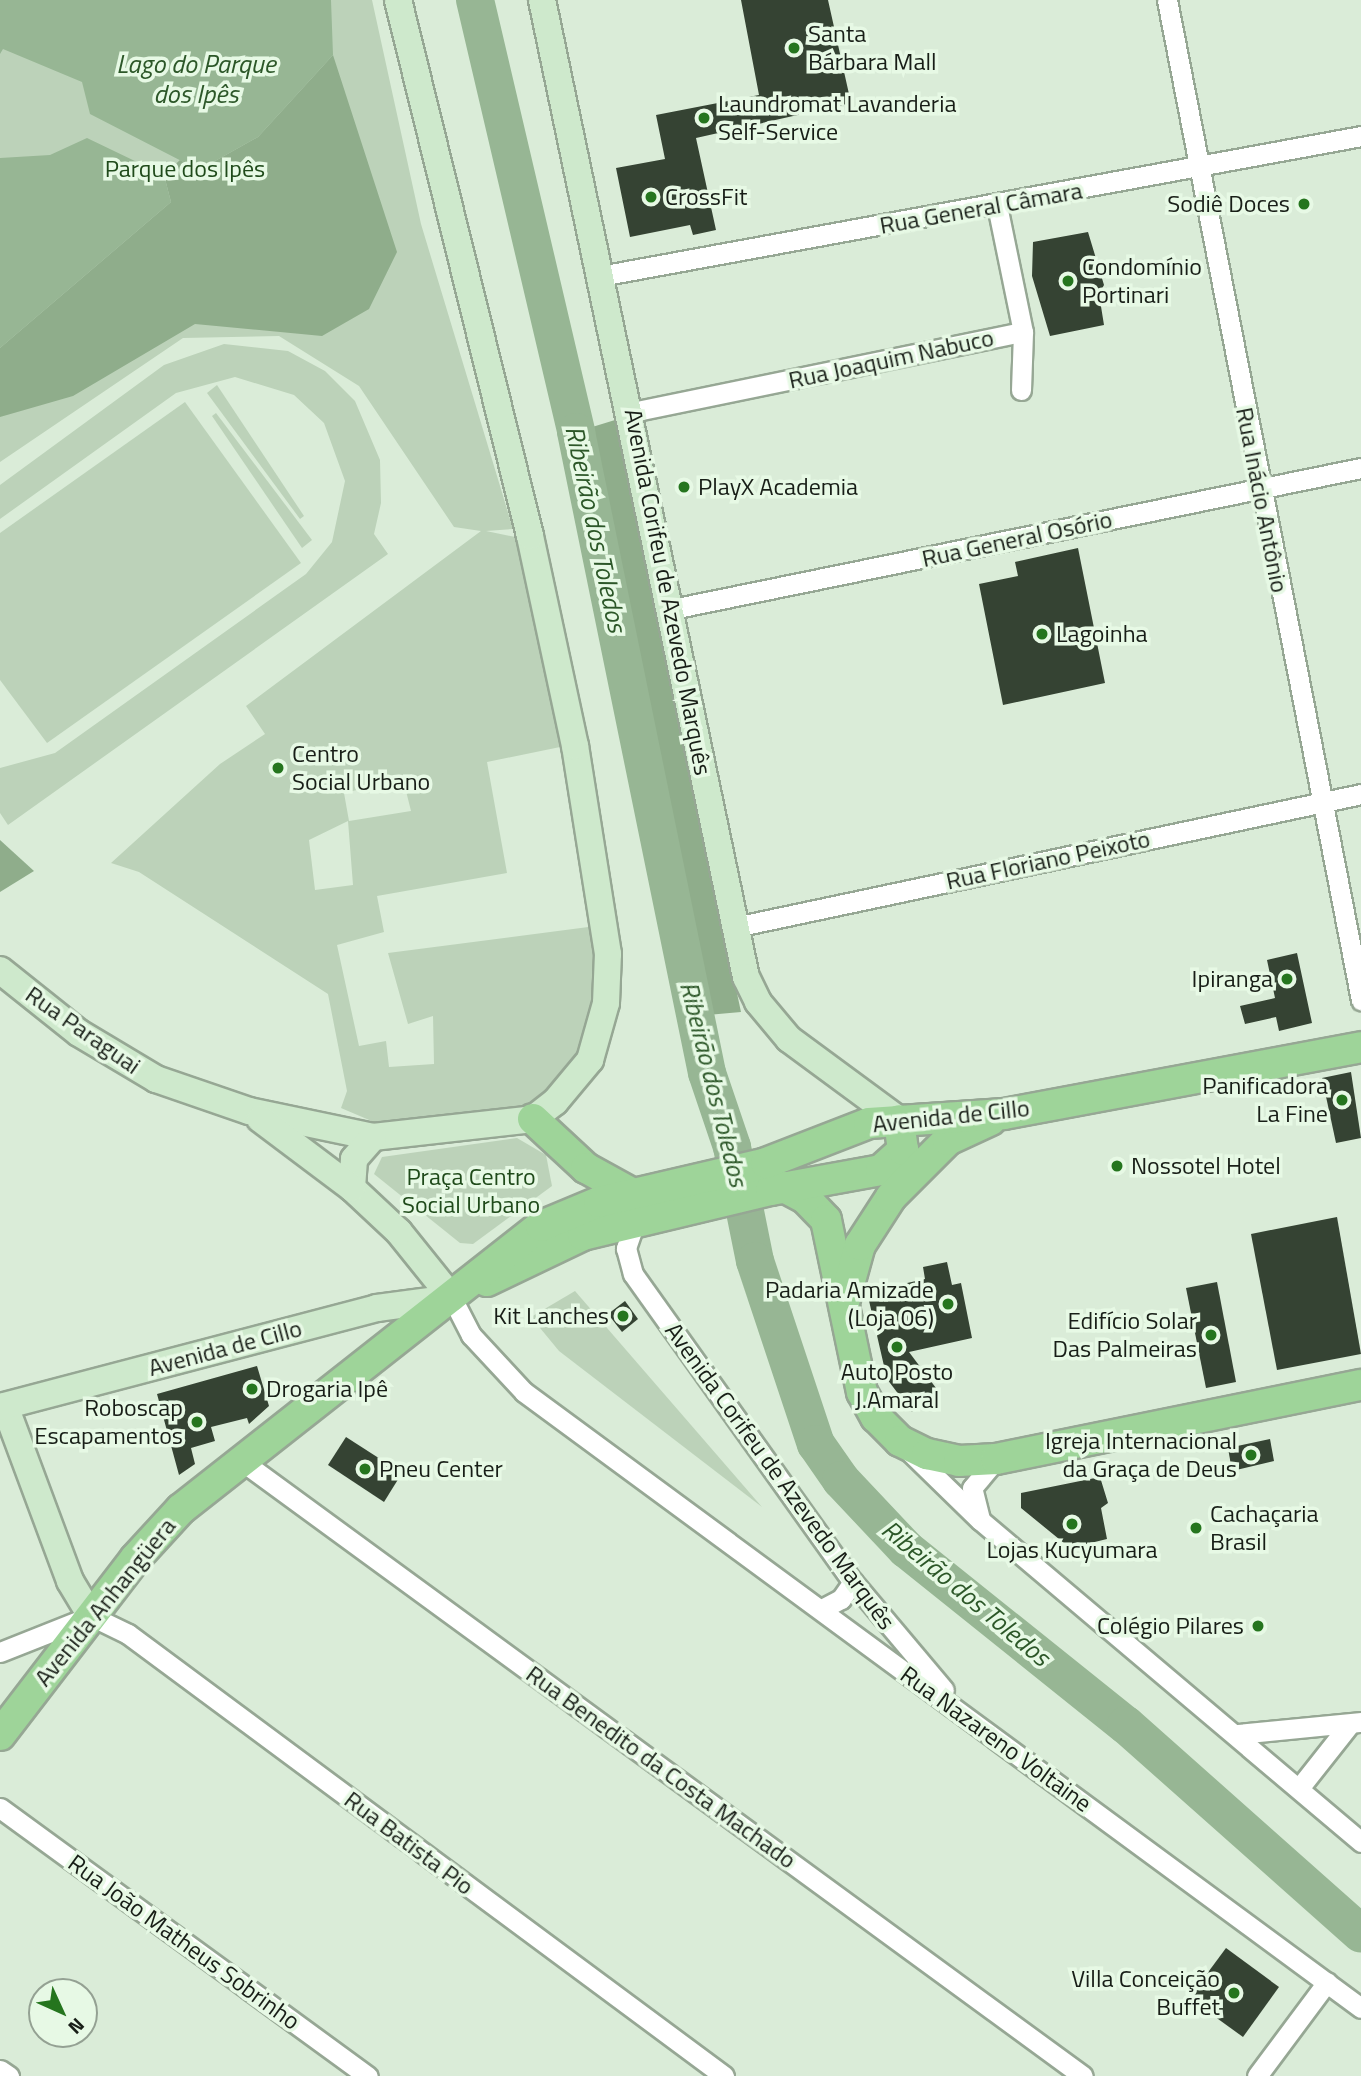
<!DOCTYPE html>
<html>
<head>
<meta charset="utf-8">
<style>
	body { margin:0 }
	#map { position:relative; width:1361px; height:2076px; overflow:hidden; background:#daecd8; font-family:"Titillium Web",sans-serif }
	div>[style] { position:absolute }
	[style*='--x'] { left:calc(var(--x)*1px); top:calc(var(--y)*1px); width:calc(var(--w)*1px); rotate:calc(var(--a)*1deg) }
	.green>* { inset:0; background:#bcd2b9 }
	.forest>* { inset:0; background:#8fad8b }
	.water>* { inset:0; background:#97b694 }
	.river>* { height:38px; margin:-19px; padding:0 19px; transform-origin:19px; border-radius:19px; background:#97b694 }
	.building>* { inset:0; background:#354333 }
	.roads { filter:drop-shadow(2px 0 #96a794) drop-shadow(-2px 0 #96a794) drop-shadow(0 2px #96a794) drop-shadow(0 -2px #96a794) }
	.street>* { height:19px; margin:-9.5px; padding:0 9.5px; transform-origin:9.5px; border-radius:9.5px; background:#fff }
	.secondary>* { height:26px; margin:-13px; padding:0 13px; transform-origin:13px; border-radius:13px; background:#cee9cc }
	.primary>* { height:30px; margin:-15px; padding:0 15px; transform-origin:15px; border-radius:15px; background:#9ed499 }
	.dots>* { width:19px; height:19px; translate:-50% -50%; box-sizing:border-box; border:4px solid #e7f9e5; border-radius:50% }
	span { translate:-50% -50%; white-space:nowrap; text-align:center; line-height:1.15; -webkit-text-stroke:7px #e7f9e5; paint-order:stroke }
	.poi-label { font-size:24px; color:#181e17 }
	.left { translate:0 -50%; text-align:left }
	.right { translate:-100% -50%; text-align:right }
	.park-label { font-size:24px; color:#1f4a1a }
	.street-label { font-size:24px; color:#181e17 }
	.water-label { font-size:26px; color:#2c5728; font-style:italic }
	.north { position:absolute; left:28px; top:1978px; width:70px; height:70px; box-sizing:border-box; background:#e7f9e5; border:2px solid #94a193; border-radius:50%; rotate:135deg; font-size:19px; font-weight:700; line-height:28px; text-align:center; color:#181e17 }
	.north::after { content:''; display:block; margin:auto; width:24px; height:32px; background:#25751e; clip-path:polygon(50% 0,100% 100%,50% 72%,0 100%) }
</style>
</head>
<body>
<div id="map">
	<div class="green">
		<i style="clip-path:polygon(evenodd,0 0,372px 0,421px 224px,513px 529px,486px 531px,525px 539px,565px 746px,487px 762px,507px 873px,377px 896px,384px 932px,337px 945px,359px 1046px,386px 1041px,389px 1067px,434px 1064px,433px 1016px,408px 1024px,388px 953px,596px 926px,602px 955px,582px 1059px,531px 1109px,381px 1125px,341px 1108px,347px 1091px,328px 994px,139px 872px,111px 863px,220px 764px,265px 734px,246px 706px,481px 531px,454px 527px,359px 386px,279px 336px,183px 338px,0 462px,0 0,403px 779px,411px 811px,349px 821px,344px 793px,403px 779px,0 0,348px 821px,353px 885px,315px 890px,309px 840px,348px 821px)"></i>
		<i style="clip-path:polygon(224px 344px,288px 351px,325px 371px,355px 401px,380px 460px,381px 503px,374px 534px,388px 554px,8px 825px,0 813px,0 768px,55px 753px,306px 574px,332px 542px,345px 481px,324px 423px,294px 395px,235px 377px,176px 393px,0 519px,0 485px,164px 365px)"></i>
		<i style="clip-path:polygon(217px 385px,304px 516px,300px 519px,207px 393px)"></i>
		<i style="clip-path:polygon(185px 402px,301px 563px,47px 743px,0 680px,0 533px)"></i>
		<i style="clip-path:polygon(216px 413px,312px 540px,302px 548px,212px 416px)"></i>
		<i style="clip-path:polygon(517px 1138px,546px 1155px,552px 1186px,473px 1244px,460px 1243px,374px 1174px,382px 1157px)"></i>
		<i style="clip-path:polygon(575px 1291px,762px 1507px,559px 1351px,531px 1317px)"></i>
	</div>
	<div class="forest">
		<i style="clip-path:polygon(333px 55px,397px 252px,369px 309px,322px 336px,195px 324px,73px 396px,0 417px,0 348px,171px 202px,164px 175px,180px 160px,199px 170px,258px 137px)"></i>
		<i style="clip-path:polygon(615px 420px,741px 1012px,696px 1016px,576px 432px)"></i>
		<i style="clip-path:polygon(0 840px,34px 871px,0 892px)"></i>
	</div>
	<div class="water">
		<i style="clip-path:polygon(0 0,331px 0,333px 55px,258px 137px,199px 170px,90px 114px,82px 82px,3px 49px,0 54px)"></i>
		<i style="clip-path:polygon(462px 0,475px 0,564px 397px,504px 191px)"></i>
		<i style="clip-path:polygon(87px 138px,164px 175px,171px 202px,0 348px,0 158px,50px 155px)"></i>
	</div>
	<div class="river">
		<i style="--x:475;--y:0;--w:444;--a:76.8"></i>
		<i style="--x:576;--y:432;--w:654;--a:78.45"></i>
		<i style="--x:707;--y:1073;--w:78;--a:71.3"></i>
		<i style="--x:732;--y:1147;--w:116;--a:78.6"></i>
		<i style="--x:755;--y:1261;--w:193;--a:71.6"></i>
		<i style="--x:816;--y:1444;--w:44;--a:55.2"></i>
		<i style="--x:841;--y:1480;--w:95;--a:46.7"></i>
		<i style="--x:906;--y:1549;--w:282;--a:38.7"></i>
		<i style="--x:1126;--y:1725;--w:314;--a:41.6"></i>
	</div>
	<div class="building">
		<i style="clip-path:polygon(741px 0,828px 0,851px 103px,696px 138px,716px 230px,693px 235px,690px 225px,630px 237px,616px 168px,665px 159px,656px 115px,759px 95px)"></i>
		<i style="clip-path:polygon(1088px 232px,1104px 285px,1099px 294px,1104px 325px,1050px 336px,1032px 276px,1033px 242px)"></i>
		<i style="clip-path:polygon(1078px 548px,1105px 683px,1003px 705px,979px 584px,1018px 576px,1015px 562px)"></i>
		<i style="clip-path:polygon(1297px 953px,1312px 1023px,1279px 1031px,1276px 1017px,1245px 1024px,1240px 1006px,1275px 998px,1267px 960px)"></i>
		<i style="clip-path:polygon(1351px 1072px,1361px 1138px,1336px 1143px,1322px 1078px)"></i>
		<i style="clip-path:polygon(1337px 1217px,1361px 1354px,1277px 1370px,1251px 1234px)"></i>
		<i style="clip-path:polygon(947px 1262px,952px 1285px,961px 1283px,972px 1338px,909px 1352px,939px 1392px,912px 1412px,887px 1379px,867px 1292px,925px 1279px,923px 1267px)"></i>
		<i style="clip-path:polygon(1217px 1282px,1236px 1382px,1206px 1388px,1186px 1288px)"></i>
		<i style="clip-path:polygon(625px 1301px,638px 1319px,622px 1332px,608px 1314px)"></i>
		<i style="clip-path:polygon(257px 1366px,269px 1406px,249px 1424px,247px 1418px,211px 1427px,215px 1441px,191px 1448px,195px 1464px,179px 1475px,157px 1394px)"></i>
		<i style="clip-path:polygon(346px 1437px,402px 1473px,384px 1502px,328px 1465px)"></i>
		<i style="clip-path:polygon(1270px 1439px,1274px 1461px,1232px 1471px,1228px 1448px)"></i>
		<i style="clip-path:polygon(1100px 1477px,1108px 1503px,1101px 1508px,1107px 1539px,1070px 1548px,1021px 1508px,1021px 1493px)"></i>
		<i style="clip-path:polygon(1226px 1948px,1279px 1987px,1243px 2037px,1189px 1998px)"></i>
	</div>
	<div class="roads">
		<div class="street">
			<i style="--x:1167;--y:0;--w:1019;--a:79.02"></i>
			<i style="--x:600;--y:276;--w:774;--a:-10.42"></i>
			<i style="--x:1021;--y:390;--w:58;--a:-88"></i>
			<i style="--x:632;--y:412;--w:399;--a:-11.6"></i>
			<i style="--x:1023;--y:332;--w:130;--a:-101.6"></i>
			<i style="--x:672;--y:609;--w:703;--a:-11.57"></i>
			<i style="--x:735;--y:927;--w:640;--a:-11.99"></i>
			<i style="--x:635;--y:1222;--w:28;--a:109"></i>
			<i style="--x:626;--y:1248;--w:27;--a:75"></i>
			<i style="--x:633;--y:1274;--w:379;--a:54.5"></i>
			<i style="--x:853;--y:1582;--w:141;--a:49.9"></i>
			<i style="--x:452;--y:1298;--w:42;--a:62.8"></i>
			<i style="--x:471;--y:1335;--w:78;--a:47.1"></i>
			<i style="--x:524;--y:1392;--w:1039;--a:36.35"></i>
			<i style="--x:910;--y:1452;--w:98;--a:44.2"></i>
			<i style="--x:980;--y:1520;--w:499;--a:40.2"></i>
			<i style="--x:239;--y:1459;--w:1045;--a:36.17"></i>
			<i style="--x:980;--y:1519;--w:32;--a:-104"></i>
			<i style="--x:972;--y:1488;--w:38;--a:-50"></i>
			<i style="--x:822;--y:1609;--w:21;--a:-28"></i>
			<i style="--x:841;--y:1599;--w:21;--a:-55"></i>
			<i style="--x:0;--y:1652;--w:98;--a:-21.6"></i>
			<i style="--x:91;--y:1616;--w:41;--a:25.9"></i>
			<i style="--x:128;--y:1634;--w:742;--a:36.56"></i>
			<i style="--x:1238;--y:1734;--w:124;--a:-5.6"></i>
			<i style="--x:1300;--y:1787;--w:79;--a:-51.7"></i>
			<i style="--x:0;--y:1808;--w:455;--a:36.1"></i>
			<i style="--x:0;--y:2070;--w:11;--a:34"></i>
			<i style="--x:1257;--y:2076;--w:117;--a:-53.3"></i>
		</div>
		<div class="secondary">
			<i style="--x:542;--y:0;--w:998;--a:78.21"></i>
			<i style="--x:746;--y:977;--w:28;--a:64"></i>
			<i style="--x:758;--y:1002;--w:48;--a:50"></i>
			<i style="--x:789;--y:1039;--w:137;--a:36.4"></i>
			<i style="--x:0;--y:970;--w:101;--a:38.6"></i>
			<i style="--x:79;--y:1033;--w:90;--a:30.9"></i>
			<i style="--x:156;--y:1079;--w:98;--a:19"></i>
			<i style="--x:249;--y:1111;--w:127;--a:11.8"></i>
			<i style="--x:373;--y:1137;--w:161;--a:-6.4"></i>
			<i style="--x:533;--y:1119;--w:28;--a:-38"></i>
			<i style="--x:555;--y:1102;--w:55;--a:-50.2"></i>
			<i style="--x:590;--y:1060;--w:59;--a:-74.3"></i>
			<i style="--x:606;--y:1003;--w:49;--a:-87.7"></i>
			<i style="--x:608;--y:954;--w:211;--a:-99"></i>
			<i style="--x:575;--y:746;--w:215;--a:-102.1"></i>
			<i style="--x:530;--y:536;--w:552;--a:-103.83"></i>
			<i style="--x:352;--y:1188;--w:29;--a:-86"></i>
			<i style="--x:354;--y:1159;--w:29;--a:-49"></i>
			<i style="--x:5;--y:1406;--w:187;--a:69.6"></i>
			<i style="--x:70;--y:1581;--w:41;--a:59"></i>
			<i style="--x:0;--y:1407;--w:390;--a:-14.7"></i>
			<i style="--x:377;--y:1308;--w:76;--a:-7.6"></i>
			<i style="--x:452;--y:1298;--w:85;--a:-128.8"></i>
			<i style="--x:399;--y:1232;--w:64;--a:-136.9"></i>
			<i style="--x:352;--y:1188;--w:115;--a:-143.1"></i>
		</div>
		<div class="primary">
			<i style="--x:533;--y:1119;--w:72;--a:42.8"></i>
			<i style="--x:586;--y:1168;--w:54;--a:29"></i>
			<i style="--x:784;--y:1187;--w:24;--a:28"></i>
			<i style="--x:805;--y:1198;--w:30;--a:46"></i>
			<i style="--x:826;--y:1220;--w:176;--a:78.2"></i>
			<i style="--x:862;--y:1392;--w:29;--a:61"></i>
			<i style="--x:876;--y:1417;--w:34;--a:45"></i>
			<i style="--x:900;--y:1441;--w:30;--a:26"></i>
			<i style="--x:927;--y:1454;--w:33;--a:12"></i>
			<i style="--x:959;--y:1461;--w:37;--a:-3"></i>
			<i style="--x:996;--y:1459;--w:372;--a:-11.5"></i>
			<i style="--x:487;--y:1281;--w:106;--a:-25.6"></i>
			<i style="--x:583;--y:1235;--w:193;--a:-13.5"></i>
			<i style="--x:771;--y:1190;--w:112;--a:-10.3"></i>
			<i style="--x:881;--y:1170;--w:30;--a:-42"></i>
			<i style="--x:903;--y:1150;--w:30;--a:-98"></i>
			<i style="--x:845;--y:1299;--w:56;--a:-74.5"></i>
			<i style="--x:860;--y:1245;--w:57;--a:-57.1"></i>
			<i style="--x:891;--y:1197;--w:81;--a:-45"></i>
			<i style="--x:948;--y:1140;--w:47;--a:-24.9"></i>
			<i style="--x:0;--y:1735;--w:222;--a:-52.5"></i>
			<i style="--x:135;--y:1559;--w:68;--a:-47.4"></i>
			<i style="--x:181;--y:1509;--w:458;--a:-38.2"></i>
			<i style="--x:541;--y:1226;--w:63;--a:-22.5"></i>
			<i style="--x:599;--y:1202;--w:171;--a:-13.1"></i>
			<i style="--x:766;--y:1163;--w:110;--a:-21.2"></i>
			<i style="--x:869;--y:1123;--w:135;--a:-3.8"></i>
			<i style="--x:1004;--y:1114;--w:363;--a:-10.6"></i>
		</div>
	</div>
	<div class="dots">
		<i style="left:794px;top:48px;background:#25751e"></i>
		<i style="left:704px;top:118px;background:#25751e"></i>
		<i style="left:651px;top:197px;background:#25751e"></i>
		<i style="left:1304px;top:204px;background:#25751e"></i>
		<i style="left:1068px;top:281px;background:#25751e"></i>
		<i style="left:684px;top:487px;background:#25751e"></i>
		<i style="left:1042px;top:634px;background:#25751e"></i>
		<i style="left:278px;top:768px;background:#25751e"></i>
		<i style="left:1287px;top:979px;background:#25751e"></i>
		<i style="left:1342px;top:1100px;background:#25751e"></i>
		<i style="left:1117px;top:1166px;background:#25751e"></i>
		<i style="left:948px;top:1304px;background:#25751e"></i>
		<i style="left:623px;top:1316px;background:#25751e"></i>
		<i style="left:1211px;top:1335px;background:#25751e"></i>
		<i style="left:897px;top:1347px;background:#25751e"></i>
		<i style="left:252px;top:1389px;background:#25751e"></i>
		<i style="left:197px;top:1422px;background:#25751e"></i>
		<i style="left:1251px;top:1455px;background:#25751e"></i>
		<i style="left:365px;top:1469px;background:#25751e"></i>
		<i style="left:1072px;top:1524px;background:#25751e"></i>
		<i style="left:1196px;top:1528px;background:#25751e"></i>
		<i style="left:1258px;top:1626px;background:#25751e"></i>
		<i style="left:1234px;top:1993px;background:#25751e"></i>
	</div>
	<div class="poi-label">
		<span class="left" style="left:808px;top:48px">Santa<br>Bárbara Mall</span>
		<span class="left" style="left:718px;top:118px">Laundromat Lavanderia<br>Self-Service</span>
		<span class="left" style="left:665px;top:197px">CrossFit</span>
		<span class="right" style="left:1290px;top:204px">Sodiê Doces</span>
		<span class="left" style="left:1082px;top:281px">Condomínio<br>Portinari</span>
		<span class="left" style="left:698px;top:487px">PlayX Academia</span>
		<span class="left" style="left:1056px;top:634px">Lagoinha</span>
		<span class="left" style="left:292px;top:768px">Centro<br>Social Urbano</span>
		<span class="right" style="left:1273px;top:979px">Ipiranga</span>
		<span class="right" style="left:1328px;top:1100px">Panificadora<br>La Fine</span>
		<span class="left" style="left:1131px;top:1166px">Nossotel Hotel</span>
		<span class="right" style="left:934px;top:1304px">Padaria Amizade<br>(Loja 06)</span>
		<span class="right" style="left:609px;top:1316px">Kit Lanches</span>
		<span class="right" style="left:1197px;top:1335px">Edifício Solar<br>Das Palmeiras</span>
		<span style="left:897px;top:1386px">Auto Posto<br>J.Amaral</span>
		<span class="left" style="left:266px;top:1389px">Drogaria Ipê</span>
		<span class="right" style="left:183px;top:1422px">Roboscap<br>Escapamentos</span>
		<span class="right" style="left:1237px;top:1455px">Igreja Internacional<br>da Graça de Deus</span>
		<span class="left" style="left:379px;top:1469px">Pneu Center</span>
		<span class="left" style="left:1210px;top:1528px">Cachaçaria<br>Brasil</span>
		<span style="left:1072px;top:1550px">Lojas Kucyumara</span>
		<span class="right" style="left:1244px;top:1626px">Colégio Pilares</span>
		<span class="right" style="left:1220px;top:1993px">Villa Conceição<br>Buffet</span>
	</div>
	<div class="park-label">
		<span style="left:185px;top:169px">Parque dos Ipês</span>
		<span style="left:471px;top:1191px">Praça Centro<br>Social Urbano</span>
	</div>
	<div class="street-label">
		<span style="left:981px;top:208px;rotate:-10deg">Rua General Câmara</span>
		<span style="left:891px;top:359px;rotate:-12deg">Rua Joaquim Nabuco</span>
		<span style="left:1262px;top:500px;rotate:79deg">Rua Inácio Antônio</span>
		<span style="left:1017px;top:539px;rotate:-12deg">Rua General Osório</span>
		<span style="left:668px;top:592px;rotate:79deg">Avenida Corifeu de Azevedo Marquês</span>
		<span style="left:1048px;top:860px;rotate:-12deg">Rua Floriano Peixoto</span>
		<span style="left:83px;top:1030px;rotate:35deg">Rua Paraguai</span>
		<span style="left:951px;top:1116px;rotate:-6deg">Avenida de Cillo</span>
		<span style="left:225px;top:1348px;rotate:-15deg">Avenida de Cillo</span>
		<span style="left:780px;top:1476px;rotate:54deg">Avenida Corifeu de Azevedo Marquês</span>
		<span style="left:105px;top:1602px;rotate:-51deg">Avenida Anhangüera</span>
		<span style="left:996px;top:1739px;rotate:36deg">Rua Nazareno Voltaine</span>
		<span style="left:661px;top:1767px;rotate:36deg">Rua Benedito da Costa Machado</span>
		<span style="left:409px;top:1843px;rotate:37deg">Rua Batista Pio</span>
		<span style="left:184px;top:1942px;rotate:36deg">Rua João Matheus Sobrinho</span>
	</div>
	<div class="water-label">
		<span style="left:196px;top:79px">Lago do Parque<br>dos Ipês</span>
		<span style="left:596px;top:529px;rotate:78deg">Ribeirão dos Toledos</span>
		<span style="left:714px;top:1084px;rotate:76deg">Ribeirão dos Toledos</span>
		<span style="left:966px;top:1593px;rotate:40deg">Ribeirão dos Toledos</span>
	</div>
	<div class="north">N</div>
</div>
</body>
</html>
